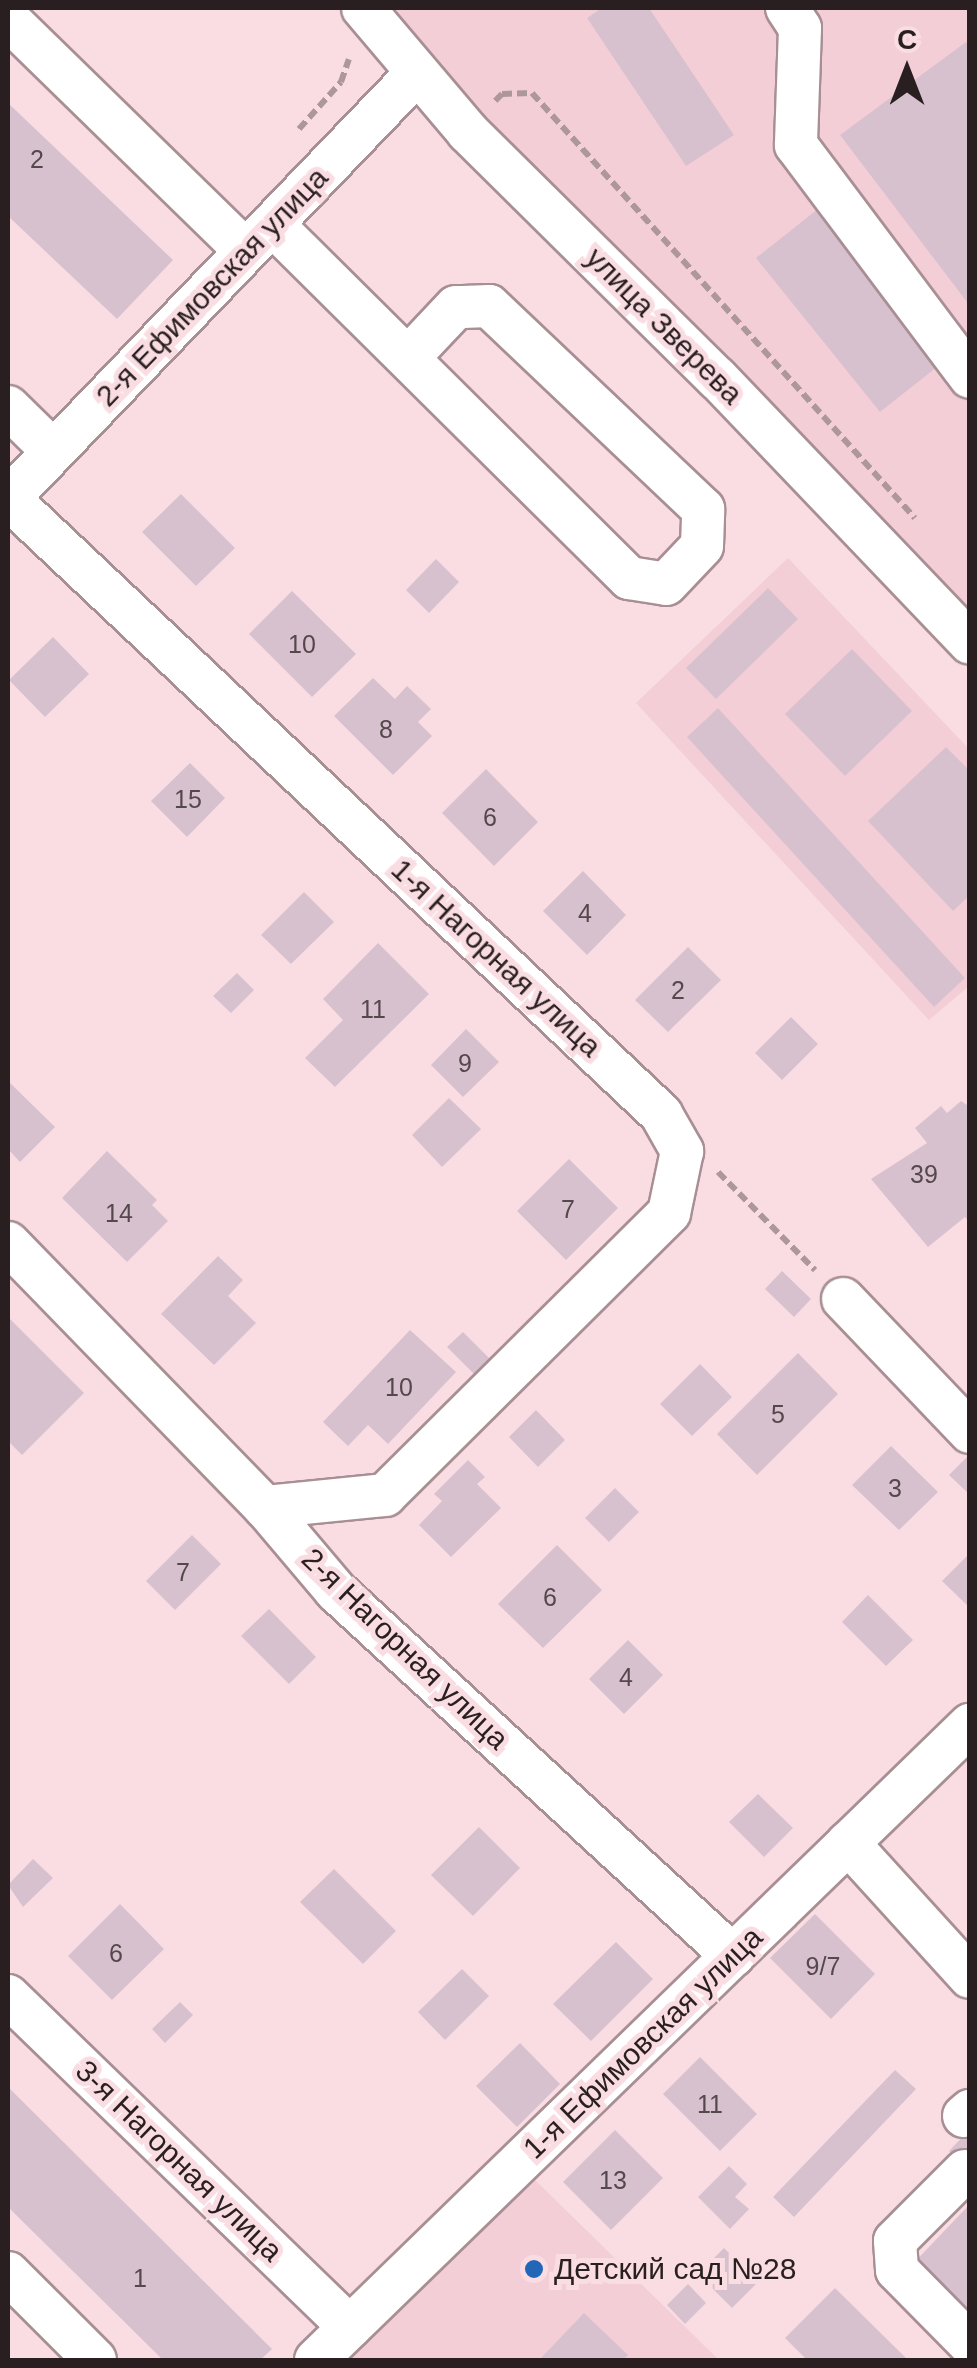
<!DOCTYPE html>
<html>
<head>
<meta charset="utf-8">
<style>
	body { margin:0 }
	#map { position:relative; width:977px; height:2368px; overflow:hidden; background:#f9dde2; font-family:Helvetica,sans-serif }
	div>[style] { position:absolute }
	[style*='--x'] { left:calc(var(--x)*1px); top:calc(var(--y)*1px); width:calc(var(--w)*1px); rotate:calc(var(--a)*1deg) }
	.built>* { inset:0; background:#f3ced6 }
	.building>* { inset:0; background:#d8c1ce }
	.path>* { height:6px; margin-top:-3px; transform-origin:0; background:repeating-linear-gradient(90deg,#ad979b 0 10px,transparent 0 15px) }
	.roads { filter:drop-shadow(2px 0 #a88f94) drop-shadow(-2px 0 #a88f94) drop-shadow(0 2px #a88f94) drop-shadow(0 -2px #a88f94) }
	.minor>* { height:42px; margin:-21px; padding:0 21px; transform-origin:21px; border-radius:21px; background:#fff }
	.dots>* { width:28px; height:28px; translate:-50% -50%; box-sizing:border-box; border:5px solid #f9dde2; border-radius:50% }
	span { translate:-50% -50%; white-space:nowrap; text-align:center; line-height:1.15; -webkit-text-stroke:10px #f9dde2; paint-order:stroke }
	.number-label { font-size:25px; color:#55484c }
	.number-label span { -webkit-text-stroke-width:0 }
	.street-label { font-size:30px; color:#291f21 }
	.poi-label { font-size:30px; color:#291f21 }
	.left { translate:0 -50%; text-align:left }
	.frame { position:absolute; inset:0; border:10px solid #291f21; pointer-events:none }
	.north { position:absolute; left:857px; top:20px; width:100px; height:100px; -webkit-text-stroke:8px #f9dde2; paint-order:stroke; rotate:0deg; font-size:28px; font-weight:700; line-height:40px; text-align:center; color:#291f21 }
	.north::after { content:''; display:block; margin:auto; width:35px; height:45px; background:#291f21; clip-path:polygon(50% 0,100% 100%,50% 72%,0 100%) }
</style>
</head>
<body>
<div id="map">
	<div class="built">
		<i style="clip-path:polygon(358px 8px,969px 8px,969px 629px)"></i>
		<i style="clip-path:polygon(788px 558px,969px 749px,969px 986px,929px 1020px,636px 703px)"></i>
		<i style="clip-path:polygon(533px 2178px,719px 2360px,350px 2360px)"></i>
	</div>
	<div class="building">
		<i style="clip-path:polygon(602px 8px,649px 8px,734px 135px,686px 166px,587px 18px)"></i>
		<i style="clip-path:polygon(966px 42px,970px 47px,970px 306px,840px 135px)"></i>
		<i style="clip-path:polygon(8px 103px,173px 260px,117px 319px,8px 216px)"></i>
		<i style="clip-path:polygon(823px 205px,947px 359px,880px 412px,756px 258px)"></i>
		<i style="clip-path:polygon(181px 494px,235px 548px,196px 586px,142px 532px)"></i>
		<i style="clip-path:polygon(436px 559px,459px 582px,429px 613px,406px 590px)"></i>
		<i style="clip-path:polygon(768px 588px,798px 619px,716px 699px,686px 668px)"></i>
		<i style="clip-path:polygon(292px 591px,356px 654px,312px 697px,249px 634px)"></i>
		<i style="clip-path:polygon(53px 637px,89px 674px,45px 717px,9px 680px)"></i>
		<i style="clip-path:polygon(852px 649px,912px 711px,845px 776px,785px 714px)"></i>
		<i style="clip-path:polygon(373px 678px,395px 699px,407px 686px,431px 709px,418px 722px,432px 736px,393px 775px,334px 716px)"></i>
		<i style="clip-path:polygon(718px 708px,965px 978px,934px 1007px,687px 737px)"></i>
		<i style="clip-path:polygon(946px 747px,970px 771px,970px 895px,953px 911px,868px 821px)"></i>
		<i style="clip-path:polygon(190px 763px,225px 798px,187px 837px,151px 801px)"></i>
		<i style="clip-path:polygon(486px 769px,538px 822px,494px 866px,442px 813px)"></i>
		<i style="clip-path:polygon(583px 871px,626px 915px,587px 955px,543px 911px)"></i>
		<i style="clip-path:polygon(304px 892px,334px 922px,291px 964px,261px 935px)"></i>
		<i style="clip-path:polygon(378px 943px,429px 994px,335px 1087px,305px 1058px,343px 1020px,323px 999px)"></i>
		<i style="clip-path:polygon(688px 947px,721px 980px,668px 1032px,635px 1000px)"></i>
		<i style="clip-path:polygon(237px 973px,254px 990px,231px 1013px,213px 996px)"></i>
		<i style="clip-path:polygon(791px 1017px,818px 1044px,782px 1080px,755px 1053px)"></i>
		<i style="clip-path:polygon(466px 1029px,499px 1062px,463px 1097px,431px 1065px)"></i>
		<i style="clip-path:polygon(8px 1081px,55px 1127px,20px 1162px,8px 1149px)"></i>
		<i style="clip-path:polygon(449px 1098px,481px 1129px,442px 1167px,412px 1135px)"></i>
		<i style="clip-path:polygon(961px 1101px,970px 1107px,970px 1223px,965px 1217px,928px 1247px,871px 1179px,927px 1143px,915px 1128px,941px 1106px,947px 1113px)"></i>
		<i style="clip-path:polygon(107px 1151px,157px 1200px,152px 1205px,168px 1221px,127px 1262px,62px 1198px)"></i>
		<i style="clip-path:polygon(569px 1159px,618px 1208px,566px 1260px,517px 1211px)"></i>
		<i style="clip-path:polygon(218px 1256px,243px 1280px,228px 1296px,256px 1323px,214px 1365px,161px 1314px)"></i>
		<i style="clip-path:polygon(782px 1271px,811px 1299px,794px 1317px,765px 1289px)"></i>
		<i style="clip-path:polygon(8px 1317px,84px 1393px,22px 1455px,8px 1441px)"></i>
		<i style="clip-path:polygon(410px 1330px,456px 1372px,388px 1444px,368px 1425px,348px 1446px,323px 1422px)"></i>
		<i style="clip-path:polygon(463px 1332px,492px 1361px,476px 1376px,447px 1347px)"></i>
		<i style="clip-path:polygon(798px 1353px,838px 1394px,757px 1475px,717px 1434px)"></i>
		<i style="clip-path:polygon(700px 1364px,732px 1397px,692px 1436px,660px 1404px)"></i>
		<i style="clip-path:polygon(536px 1410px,565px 1440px,538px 1467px,509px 1437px)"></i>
		<i style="clip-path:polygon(891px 1446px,938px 1492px,899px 1530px,852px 1485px)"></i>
		<i style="clip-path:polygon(967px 1457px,970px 1459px,970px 1495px,949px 1475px)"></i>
		<i style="clip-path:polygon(468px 1460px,485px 1477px,477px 1484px,501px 1508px,451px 1557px,419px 1525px,442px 1501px,434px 1494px)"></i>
		<i style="clip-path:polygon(615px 1488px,639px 1512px,609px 1542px,585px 1518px)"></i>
		<i style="clip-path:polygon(192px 1535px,221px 1564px,175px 1610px,146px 1581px)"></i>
		<i style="clip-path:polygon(557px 1545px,602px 1590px,543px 1648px,498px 1604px)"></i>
		<i style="clip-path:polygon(970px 1553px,970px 1608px,942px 1581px)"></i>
		<i style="clip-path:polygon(868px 1595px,913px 1640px,886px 1666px,842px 1622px)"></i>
		<i style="clip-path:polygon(269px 1609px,316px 1657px,289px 1684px,241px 1636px)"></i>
		<i style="clip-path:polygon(628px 1640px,663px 1675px,624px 1714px,589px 1679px)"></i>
		<i style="clip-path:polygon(758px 1794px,793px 1828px,764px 1857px,729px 1822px)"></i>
		<i style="clip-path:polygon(479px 1827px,520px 1868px,473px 1916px,431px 1875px)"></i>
		<i style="clip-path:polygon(33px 1859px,53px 1878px,23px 1907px,8px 1885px)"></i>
		<i style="clip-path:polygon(334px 1869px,396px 1931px,363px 1964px,300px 1902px)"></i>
		<i style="clip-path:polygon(120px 1904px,164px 1949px,112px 2000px,68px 1956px)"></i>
		<i style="clip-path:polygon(815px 1914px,875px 1974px,831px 2019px,770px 1958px)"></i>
		<i style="clip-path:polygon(616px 1942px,653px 1979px,591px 2041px,553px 2004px)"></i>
		<i style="clip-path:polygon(462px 1969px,489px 1996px,445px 2040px,418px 2012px)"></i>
		<i style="clip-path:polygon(180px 2002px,193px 2015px,165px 2043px,152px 2029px)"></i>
		<i style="clip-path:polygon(520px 2043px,560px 2084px,517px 2127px,476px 2086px)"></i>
		<i style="clip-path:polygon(700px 2057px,757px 2114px,720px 2151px,663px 2094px)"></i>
		<i style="clip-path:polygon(895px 2070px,916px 2089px,794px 2217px,773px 2197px)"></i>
		<i style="clip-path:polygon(8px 2087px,272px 2349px,260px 2360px,163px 2360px,8px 2207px)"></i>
		<i style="clip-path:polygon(970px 2129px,970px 2170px,949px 2151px)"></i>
		<i style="clip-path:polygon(615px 2130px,663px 2178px,611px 2230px,563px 2182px)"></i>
		<i style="clip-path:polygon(729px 2166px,747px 2184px,735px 2197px,749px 2209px,730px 2229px,698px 2197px)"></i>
		<i style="clip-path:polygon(970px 2204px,970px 2323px,906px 2271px)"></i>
		<i style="clip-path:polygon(724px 2248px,758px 2282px,732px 2308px,698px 2274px)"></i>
		<i style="clip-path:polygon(688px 2284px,706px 2303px,685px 2324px,667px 2305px)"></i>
		<i style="clip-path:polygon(835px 2288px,908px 2360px,807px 2360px,785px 2338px)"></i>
		<i style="clip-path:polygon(584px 2313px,628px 2355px,623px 2360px,539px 2360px)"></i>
	</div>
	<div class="path">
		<i style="--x:495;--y:101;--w:10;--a:-45"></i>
		<i style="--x:502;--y:94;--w:30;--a:-2"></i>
		<i style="--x:532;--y:93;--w:572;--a:47.98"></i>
		<i style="--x:299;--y:129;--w:63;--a:-48.2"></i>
		<i style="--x:341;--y:82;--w:24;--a:-71"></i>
		<i style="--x:718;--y:1172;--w:138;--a:45.3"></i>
	</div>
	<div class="roads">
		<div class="minor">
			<i style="--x:363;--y:8;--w:162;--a:49.7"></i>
			<i style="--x:468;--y:132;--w:350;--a:44.7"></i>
			<i style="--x:717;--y:378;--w:366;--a:46.3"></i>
			<i style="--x:787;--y:8;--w:24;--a:57"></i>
			<i style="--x:800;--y:28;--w:117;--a:92"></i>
			<i style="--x:796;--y:145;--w:290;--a:53.1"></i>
			<i style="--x:8;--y:19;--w:332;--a:44.3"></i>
			<i style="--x:272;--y:224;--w:503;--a:44.76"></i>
			<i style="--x:629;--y:578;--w:37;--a:9"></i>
			<i style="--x:666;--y:584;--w:52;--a:-46.5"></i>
			<i style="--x:702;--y:546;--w:37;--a:-88"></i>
			<i style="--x:703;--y:509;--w:295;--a:-136.5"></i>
			<i style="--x:489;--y:306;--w:33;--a:178"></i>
			<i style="--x:456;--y:307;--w:70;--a:133.3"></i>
			<i style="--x:8;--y:407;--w:63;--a:44.4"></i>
			<i style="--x:8;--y:498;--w:898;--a:43.33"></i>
			<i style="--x:661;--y:1114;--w:43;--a:60.4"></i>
			<i style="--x:682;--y:1151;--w:63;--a:101.8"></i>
			<i style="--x:669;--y:1213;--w:400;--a:135.2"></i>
			<i style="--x:385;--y:1495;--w:121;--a:174.3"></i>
			<i style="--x:8;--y:499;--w:588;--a:-46.17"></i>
			<i style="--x:8;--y:1243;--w:368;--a:45.8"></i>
			<i style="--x:265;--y:1507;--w:110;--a:49.8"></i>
			<i style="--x:336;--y:1591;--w:539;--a:42.6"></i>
			<i style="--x:843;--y:1299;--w:184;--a:46.3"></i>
			<i style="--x:848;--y:1843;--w:181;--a:47.7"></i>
			<i style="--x:8;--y:1996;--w:476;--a:44.1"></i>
			<i style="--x:964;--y:2116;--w:8;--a:-40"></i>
			<i style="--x:965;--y:2171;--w:99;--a:135"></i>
			<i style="--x:895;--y:2241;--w:29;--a:86"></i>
			<i style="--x:897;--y:2270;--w:104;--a:45.4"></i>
			<i style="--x:8;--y:2273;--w:123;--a:45"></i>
			<i style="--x:316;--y:2360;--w:912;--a:-44.16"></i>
		</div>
	</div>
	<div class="dots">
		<i style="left:534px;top:2269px;background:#2166b7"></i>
	</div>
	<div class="number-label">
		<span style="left:37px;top:159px">2</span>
		<span style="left:302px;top:644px">10</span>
		<span style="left:386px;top:729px">8</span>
		<span style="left:188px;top:799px">15</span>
		<span style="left:490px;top:817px">6</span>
		<span style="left:585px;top:913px">4</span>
		<span style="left:678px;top:990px">2</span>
		<span style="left:373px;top:1009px">11</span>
		<span style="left:465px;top:1063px">9</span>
		<span style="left:924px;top:1174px">39</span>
		<span style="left:568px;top:1209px">7</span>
		<span style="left:119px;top:1213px">14</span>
		<span style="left:399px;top:1387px">10</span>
		<span style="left:778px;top:1414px">5</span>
		<span style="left:895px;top:1488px">3</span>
		<span style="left:183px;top:1572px">7</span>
		<span style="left:550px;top:1597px">6</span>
		<span style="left:626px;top:1677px">4</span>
		<span style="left:116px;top:1953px">6</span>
		<span style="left:823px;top:1966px">9/7</span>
		<span style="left:710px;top:2104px">11</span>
		<span style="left:613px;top:2180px">13</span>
		<span style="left:140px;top:2278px">1</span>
	</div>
	<div class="street-label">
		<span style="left:212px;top:287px;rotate:-46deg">2-я Ефимовская улица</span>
		<span style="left:664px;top:326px;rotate:45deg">улица Зверева</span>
		<span style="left:496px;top:958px;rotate:43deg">1-я Нагорная улица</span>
		<span style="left:405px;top:1649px;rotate:44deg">2-я Нагорная улица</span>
		<span style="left:643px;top:2043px;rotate:-44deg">1-я Ефимовская улица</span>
		<span style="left:179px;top:2161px;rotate:44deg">3-я Нагорная улица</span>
	</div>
	<div class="poi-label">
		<span class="left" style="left:554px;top:2269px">Детский сад №28</span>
	</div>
	<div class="frame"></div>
	<div class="north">С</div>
</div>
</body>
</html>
